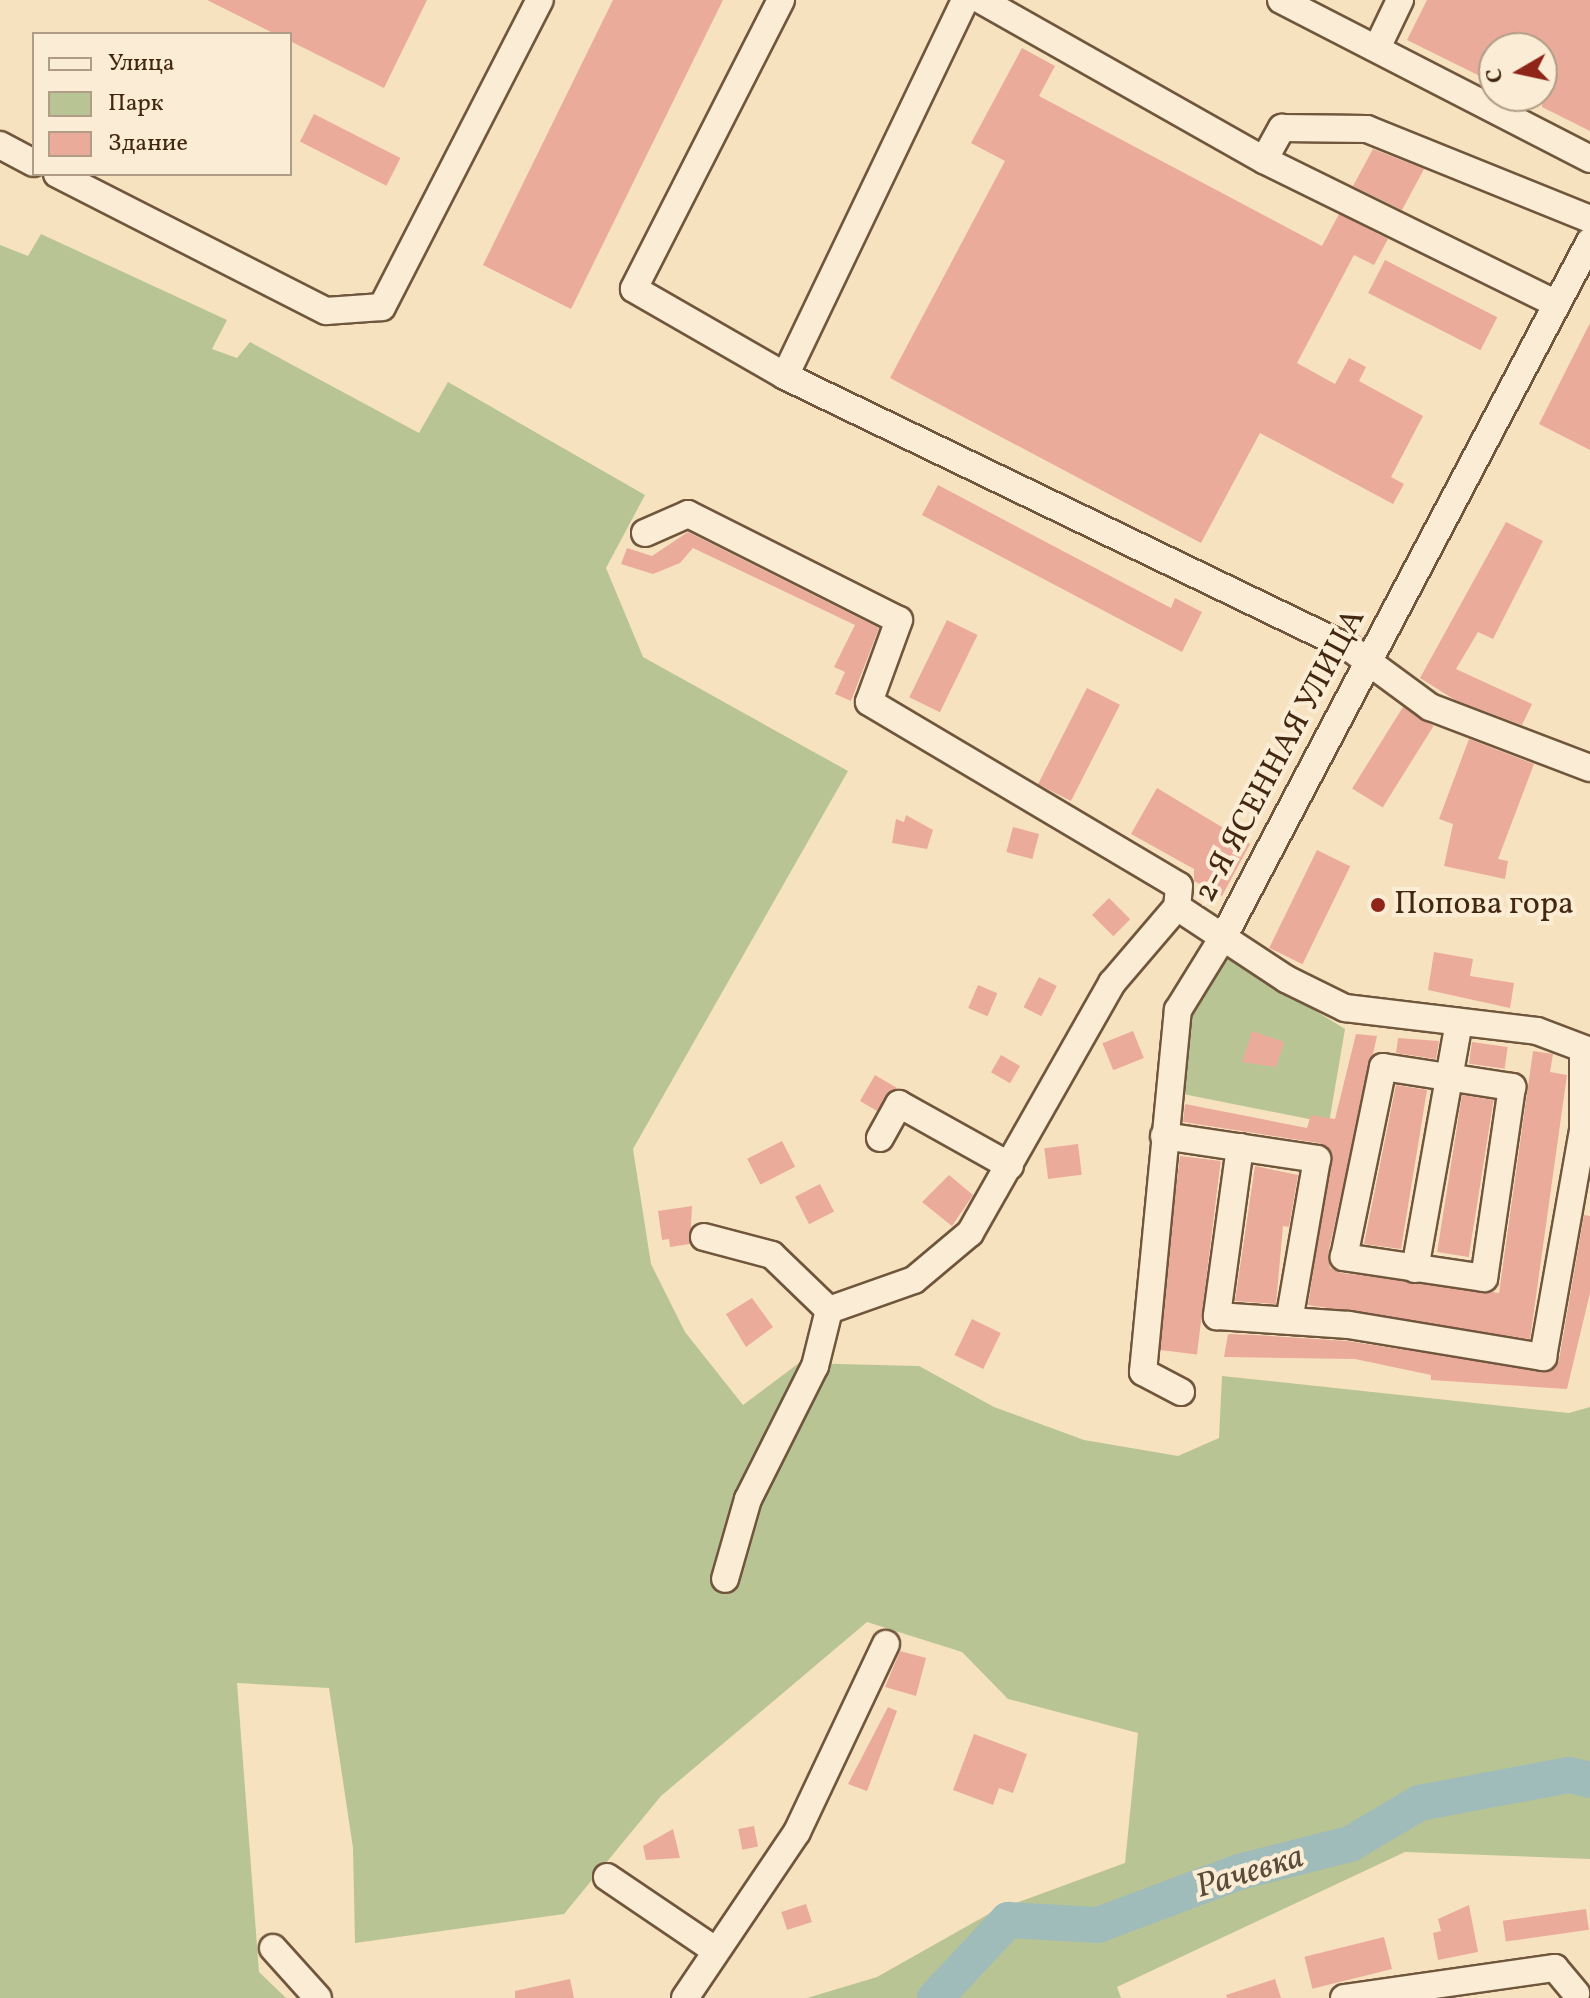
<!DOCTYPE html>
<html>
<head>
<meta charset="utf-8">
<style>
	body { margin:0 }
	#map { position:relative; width:1590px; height:1998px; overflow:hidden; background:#f7e2bf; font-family:Vollkorn,serif }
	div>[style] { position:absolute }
	.green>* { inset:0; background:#b9c494 }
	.river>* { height:36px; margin:-18px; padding:0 18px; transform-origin:18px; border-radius:18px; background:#9fbcba }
	.building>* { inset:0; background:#ebab9b; transform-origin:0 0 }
	.roads { filter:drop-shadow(2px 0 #70563c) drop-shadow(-2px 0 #70563c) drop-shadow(0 2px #70563c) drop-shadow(0 -2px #70563c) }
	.minor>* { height:26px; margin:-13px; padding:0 13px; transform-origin:13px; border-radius:13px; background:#faecd5 }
	.dots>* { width:22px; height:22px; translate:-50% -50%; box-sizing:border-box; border:4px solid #faecd5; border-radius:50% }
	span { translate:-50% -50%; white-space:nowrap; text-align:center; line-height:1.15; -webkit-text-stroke:8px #faecd5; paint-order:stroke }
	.street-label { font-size:32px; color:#432710 }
	.poi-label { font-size:32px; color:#432710 }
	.left { translate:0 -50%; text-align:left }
	.water-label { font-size:34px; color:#5a4c3a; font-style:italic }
	.legend { position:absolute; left:32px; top:32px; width:260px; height:144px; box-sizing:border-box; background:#faecd5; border:2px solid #b19d86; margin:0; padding:10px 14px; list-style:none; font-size:24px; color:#432710 }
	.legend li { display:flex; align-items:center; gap:16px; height:40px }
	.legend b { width:40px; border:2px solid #b19d86 }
	.north { position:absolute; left:1478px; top:32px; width:80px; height:80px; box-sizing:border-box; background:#faecd5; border:2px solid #b19d86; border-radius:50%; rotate:261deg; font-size:22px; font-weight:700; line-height:32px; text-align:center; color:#432710 }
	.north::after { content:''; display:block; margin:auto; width:28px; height:36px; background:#8f2418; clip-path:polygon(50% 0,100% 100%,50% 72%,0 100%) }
</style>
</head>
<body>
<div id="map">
	<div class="green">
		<i style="clip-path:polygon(41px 234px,227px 320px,212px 349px,237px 358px,250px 342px,419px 433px,448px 382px,645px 495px,606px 568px,643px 657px,848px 771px,633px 1149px,651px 1264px,685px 1332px,743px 1405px,799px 1363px,919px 1366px,994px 1407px,1084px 1440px,1178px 1456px,1219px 1438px,1222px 1376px,1569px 1413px,1590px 1407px,1590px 1859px,1405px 1852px,1117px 1987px,1121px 1998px,807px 1998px,877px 1977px,994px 1911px,1125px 1863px,1138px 1733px,1008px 1699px,962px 1652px,867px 1622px,661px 1796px,564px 1914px,355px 1943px,353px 1848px,329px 1688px,237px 1683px,259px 1972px,286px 1998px,0 1998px,0 245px,28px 256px)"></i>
		<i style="clip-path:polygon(1223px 954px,1345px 1029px,1329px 1123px,1183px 1094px,1184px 1013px)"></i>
	</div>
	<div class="river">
		<i style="left:935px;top:1998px;width:107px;rotate:-46.9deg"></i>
		<i style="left:1008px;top:1920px;width:90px;rotate:3.2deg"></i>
		<i style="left:1098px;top:1925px;width:151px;rotate:-20.6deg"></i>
		<i style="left:1239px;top:1872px;width:114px;rotate:-14.2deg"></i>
		<i style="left:1350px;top:1844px;width:80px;rotate:-30.7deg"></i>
		<i style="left:1419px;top:1803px;width:153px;rotate:-10.6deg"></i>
		<i style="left:1569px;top:1775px;width:22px;rotate:13deg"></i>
	</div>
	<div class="building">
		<i style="clip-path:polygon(207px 0,427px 0,384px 88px,290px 41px,290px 34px,275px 34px)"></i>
		<i style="clip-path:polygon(613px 0,723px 0,571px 309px,483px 265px)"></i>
		<i style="clip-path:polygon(1427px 0,1590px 0,1590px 131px,1542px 107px,1542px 48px,1494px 48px,1494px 83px,1407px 40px)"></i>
		<i style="clip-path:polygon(1022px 48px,1055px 66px,1039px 96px,1322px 246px,1339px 214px,1388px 239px,1374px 265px,1354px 255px,1297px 363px,1335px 384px,1349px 358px,1366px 367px,1359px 381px,1423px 416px,1391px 477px,1404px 484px,1393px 504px,1260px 433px,1201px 543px,890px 378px,1005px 161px,971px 143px)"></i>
		<i style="left:314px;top:114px;width:97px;height:31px;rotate:27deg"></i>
		<i style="clip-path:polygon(1373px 149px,1424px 169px,1402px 210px,1353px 186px)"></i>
		<i style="left:1385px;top:260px;width:126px;height:37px;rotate:27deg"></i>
		<i style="clip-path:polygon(1590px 323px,1590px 450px,1539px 424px)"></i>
		<i style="clip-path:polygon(938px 485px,1171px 608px,1175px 598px,1202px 612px,1182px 652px,922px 515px)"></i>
		<i style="clip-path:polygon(1506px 522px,1543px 541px,1493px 639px,1478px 632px,1456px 669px,1532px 704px,1522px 725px,1455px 700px,1420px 678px)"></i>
		<i style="clip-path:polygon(688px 532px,879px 628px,851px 701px,835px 694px,845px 672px,834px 667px,855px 625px,693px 548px,680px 563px,653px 574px,621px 564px,627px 548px,652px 556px)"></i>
		<i style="left:947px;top:620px;width:34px;height:86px;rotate:26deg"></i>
		<i style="left:1087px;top:688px;width:37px;height:108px;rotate:27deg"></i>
		<i style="left:1403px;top:707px;width:36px;height:96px;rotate:32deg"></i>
		<i style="clip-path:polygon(1469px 739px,1534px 764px,1498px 859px,1508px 861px,1505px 879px,1444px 866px,1453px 824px,1439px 819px)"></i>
		<i style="clip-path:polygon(1157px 788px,1250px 844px,1222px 896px,1194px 881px,1194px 869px,1131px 834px)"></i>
		<i style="clip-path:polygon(906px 815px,933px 830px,927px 849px,892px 843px,896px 819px,904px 822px)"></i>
		<i style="left:1013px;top:827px;width:27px;height:26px;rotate:15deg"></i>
		<i style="left:1317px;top:850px;width:37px;height:109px;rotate:26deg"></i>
		<i style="left:1109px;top:898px;width:30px;height:24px;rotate:45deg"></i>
		<i style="clip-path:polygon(1434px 952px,1473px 959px,1470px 976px,1514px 983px,1510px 1008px,1428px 990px)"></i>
		<i style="left:1039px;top:977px;width:20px;height:34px;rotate:27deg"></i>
		<i style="left:978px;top:985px;width:21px;height:25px;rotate:23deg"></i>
		<i style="left:1133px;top:1031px;width:29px;height:33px;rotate:68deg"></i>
		<i style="clip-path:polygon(1252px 1031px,1284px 1042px,1276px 1067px,1242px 1062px)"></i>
		<i style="clip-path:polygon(1356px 1034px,1377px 1036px,1328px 1254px,1330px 1268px,1342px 1273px,1499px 1293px,1533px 1051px,1553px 1054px,1550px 1072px,1567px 1075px,1530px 1339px,1308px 1305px,1332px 1153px,1319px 1143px,1183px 1122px,1185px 1104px,1307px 1128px,1311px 1115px,1335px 1119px)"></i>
		<i style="clip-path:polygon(1398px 1038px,1439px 1041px,1436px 1059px,1396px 1053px)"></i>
		<i style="left:1472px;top:1042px;width:36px;height:22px;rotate:8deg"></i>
		<i style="left:1001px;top:1055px;width:22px;height:20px;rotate:30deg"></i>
		<i style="clip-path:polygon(875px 1075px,897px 1088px,877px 1111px,860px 1101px)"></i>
		<i style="clip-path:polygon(1396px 1085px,1427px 1090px,1401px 1249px,1364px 1244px)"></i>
		<i style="left:1462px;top:1095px;width:32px;height:159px;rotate:9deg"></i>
		<i style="left:782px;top:1141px;width:29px;height:39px;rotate:63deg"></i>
		<i style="left:1078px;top:1144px;width:31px;height:34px;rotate:83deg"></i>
		<i style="left:1180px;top:1156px;width:41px;height:195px;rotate:7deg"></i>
		<i style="clip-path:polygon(1255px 1166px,1298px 1175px,1289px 1227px,1283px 1226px,1276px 1304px,1235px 1301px)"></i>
		<i style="clip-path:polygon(949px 1175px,973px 1195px,952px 1226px,922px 1202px)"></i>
		<i style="left:820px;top:1184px;width:31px;height:28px;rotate:63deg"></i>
		<i style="clip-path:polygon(692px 1206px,690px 1244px,670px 1247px,669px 1239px,662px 1240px,658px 1211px)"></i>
		<i style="clip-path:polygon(1584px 1215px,1590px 1216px,1590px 1293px,1567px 1389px,1431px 1380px,1431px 1375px,1355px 1359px,1224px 1357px,1228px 1334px,1256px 1335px,1347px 1341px,1549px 1372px,1559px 1360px)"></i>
		<i style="clip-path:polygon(752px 1298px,773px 1327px,746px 1347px,726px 1314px)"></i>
		<i style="left:972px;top:1319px;width:32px;height:40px;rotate:26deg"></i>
		<i style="clip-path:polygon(900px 1651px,926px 1658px,916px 1696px,885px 1687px)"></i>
		<i style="clip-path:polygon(888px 1707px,897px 1711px,867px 1791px,848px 1784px)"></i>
		<i style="clip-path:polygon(974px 1734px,1027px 1754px,1013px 1793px,999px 1788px,993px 1805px,953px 1790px)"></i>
		<i style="left:754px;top:1826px;width:21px;height:16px;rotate:79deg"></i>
		<i style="clip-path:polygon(673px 1829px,680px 1858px,646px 1860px,643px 1846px)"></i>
		<i style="left:806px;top:1904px;width:19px;height:26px;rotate:72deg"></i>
		<i style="clip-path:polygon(1469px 1905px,1478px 1952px,1438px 1960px,1433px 1933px,1441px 1931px,1438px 1919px)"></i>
		<i style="left:1586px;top:1909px;width:21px;height:84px;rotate:82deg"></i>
		<i style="left:1384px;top:1937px;width:33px;height:82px;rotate:76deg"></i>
		<i style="clip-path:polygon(570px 1979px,574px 1998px,515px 1998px,515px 1991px)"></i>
		<i style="clip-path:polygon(1275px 1979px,1281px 1998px,1227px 1998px,1226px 1995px)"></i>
	</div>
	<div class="roads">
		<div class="minor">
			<i style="left:781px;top:0;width:324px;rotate:117deg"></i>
			<i style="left:634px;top:289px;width:174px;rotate:29.9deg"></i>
			<i style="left:785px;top:376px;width:628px;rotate:25.75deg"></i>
			<i style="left:1351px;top:649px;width:98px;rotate:36.3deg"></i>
			<i style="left:1430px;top:707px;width:171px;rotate:20.9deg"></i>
			<i style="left:981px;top:0;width:325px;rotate:29.5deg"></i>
			<i style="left:1264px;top:160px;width:326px;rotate:26.2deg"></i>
			<i style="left:1281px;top:0;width:348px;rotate:27.2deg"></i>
			<i style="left:1378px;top:46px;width:51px;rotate:-64.4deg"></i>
			<i style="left:0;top:145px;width:38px;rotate:28deg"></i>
			<i style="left:1264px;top:160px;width:37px;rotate:-61deg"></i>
			<i style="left:1282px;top:128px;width:85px;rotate:0.7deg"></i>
			<i style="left:1367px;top:129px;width:240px;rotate:22deg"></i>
			<i style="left:57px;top:174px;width:302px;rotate:27deg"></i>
			<i style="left:326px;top:311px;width:56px;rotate:-4.1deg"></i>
			<i style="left:382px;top:307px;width:345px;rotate:-62.8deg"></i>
			<i style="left:785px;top:376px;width:417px;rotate:-64.4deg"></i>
			<i style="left:645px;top:533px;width:47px;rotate:-23.8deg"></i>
			<i style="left:688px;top:514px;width:236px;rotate:26.7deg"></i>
			<i style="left:899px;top:620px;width:87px;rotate:110.1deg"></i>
			<i style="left:869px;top:702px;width:360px;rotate:30.7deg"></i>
			<i style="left:1179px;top:886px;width:21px;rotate:95deg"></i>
			<i style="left:1177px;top:907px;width:131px;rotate:33.4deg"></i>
			<i style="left:1286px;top:979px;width:66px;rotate:26.2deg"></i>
			<i style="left:1345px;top:1008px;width:193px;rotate:6.8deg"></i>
			<i style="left:1537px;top:1031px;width:57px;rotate:20.7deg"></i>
			<i style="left:1383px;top:1067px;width:131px;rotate:8.8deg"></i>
			<i style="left:1512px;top:1087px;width:193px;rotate:98.3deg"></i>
			<i style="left:1484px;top:1278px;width:142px;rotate:-171.5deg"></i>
			<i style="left:1344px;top:1257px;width:194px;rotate:-78.4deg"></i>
			<i style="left:1164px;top:1136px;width:155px;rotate:8.5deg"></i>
			<i style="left:1317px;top:1159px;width:164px;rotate:99.8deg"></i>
			<i style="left:880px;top:1138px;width:39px;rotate:-61deg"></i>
			<i style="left:899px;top:1104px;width:127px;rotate:29.2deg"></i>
			<i style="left:1240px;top:1147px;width:171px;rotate:97.8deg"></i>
			<i style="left:1217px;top:1316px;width:132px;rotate:3.9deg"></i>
			<i style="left:1349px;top:1325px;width:197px;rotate:9.4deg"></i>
			<i style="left:1543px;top:1357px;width:230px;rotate:-80deg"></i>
			<i style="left:1583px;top:1130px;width:78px;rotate:-90deg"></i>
			<i style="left:704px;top:1237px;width:70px;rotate:14.8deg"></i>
			<i style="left:772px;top:1255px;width:79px;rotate:44deg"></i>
			<i style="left:829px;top:1310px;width:58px;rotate:104deg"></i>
			<i style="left:815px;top:1366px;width:149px;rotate:116.7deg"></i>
			<i style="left:748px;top:1499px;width:83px;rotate:106deg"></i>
			<i style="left:1415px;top:1269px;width:251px;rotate:-79.9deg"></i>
			<i style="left:829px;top:1310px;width:90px;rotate:-19.4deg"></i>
			<i style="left:914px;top:1280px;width:73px;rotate:-40deg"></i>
			<i style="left:970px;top:1233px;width:288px;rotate:-60.4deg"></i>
			<i style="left:1112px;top:983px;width:100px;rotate:-49.5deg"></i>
			<i style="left:1181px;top:1392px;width:43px;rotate:-152.2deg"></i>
			<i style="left:1143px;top:1372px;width:364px;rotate:-84.5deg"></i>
			<i style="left:1178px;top:1010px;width:89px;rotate:-58.3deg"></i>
			<i style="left:1225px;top:934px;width:783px;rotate:-62.22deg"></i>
			<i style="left:607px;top:1877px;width:130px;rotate:34.1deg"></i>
			<i style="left:273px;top:1948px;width:67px;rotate:48deg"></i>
			<i style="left:685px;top:1998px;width:200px;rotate:-56deg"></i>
			<i style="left:797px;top:1832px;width:208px;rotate:-64.7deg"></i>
			<i style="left:1344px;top:1998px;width:213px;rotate:-8.1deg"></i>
			<i style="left:1555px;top:1968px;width:33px;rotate:50deg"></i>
		</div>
	</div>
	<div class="dots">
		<i style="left:1378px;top:905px;background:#8f2418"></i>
	</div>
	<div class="street-label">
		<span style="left:1281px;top:756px;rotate:-62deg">2-Я ЯСЕННАЯ УЛИЦА</span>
	</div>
	<div class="poi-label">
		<span class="left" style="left:1394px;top:905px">Попова гора</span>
	</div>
	<div class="water-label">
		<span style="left:1250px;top:1873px;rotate:-17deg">Рачевка</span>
	</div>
	<ul class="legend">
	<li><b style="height:10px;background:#faecd5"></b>Улица</li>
	<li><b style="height:22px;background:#b9c494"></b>Парк</li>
	<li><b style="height:22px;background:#ebab9b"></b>Здание</li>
	</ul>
	<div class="north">С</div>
</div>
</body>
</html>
